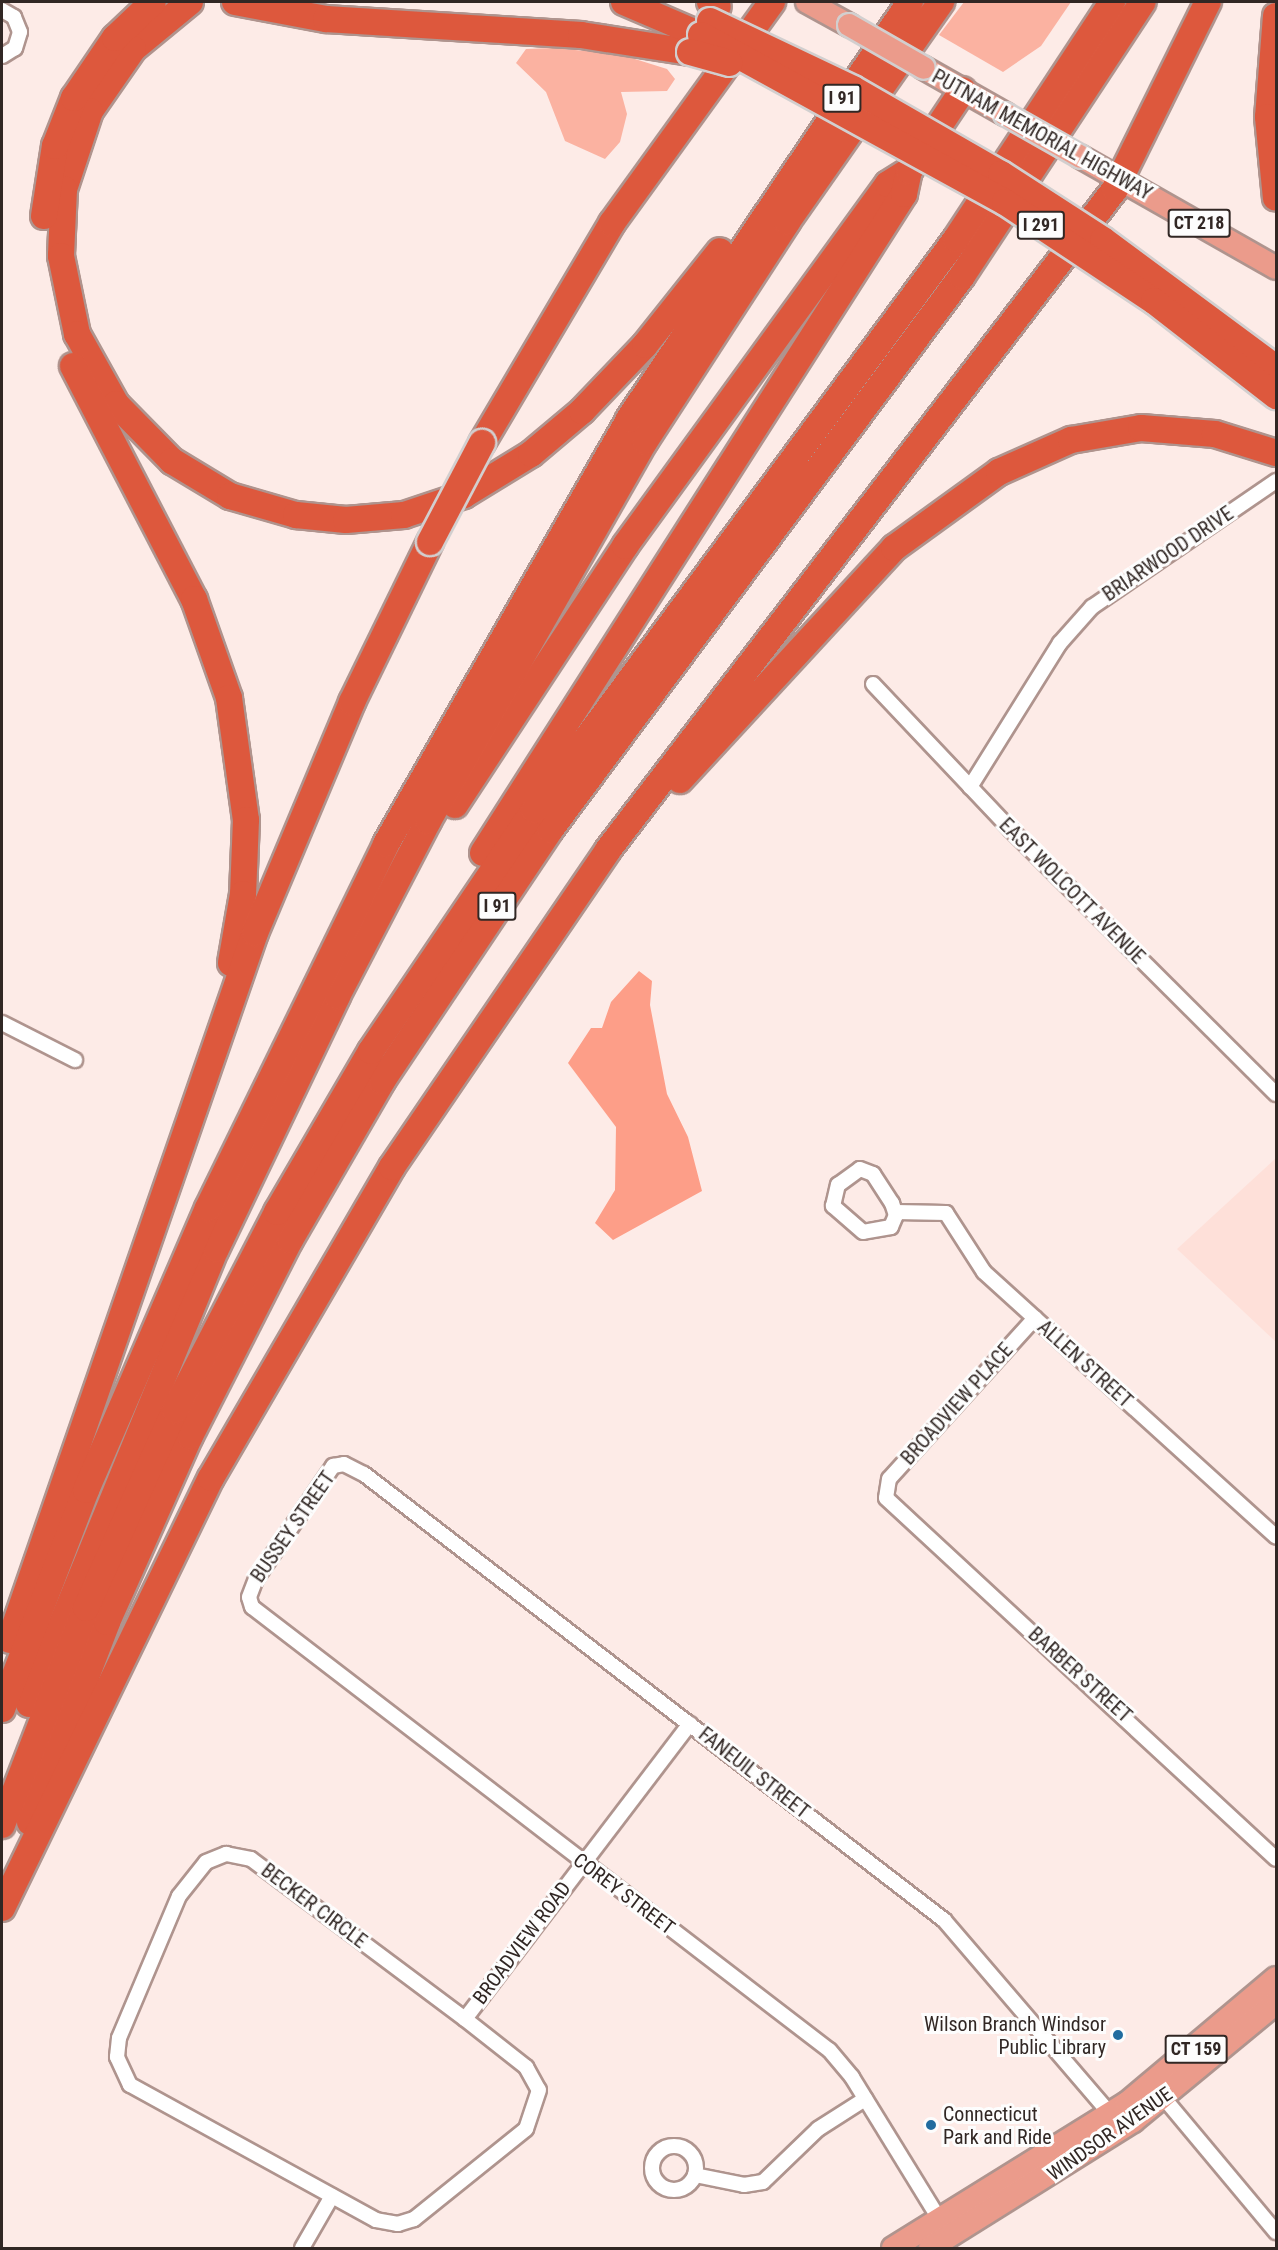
<!DOCTYPE html>
<html>
<head>
<meta charset="utf-8">
<style>
	body { margin:0 }
	#map { position:relative; width:1278px; height:2250px; overflow:hidden; background:#fdebe7; font-family:"Roboto Condensed",sans-serif }
	div>[style] { position:absolute }
	.built>* { inset:0; background:#fee0d9 }
	.green>* { inset:0; background:#fbb2a1 }
	.water>* { inset:0; background:#fd9e88 }
	.roads { filter:drop-shadow(2px 0 #af948e) drop-shadow(-2px 0 #af948e) drop-shadow(0 2px #af948e) drop-shadow(0 -2px #af948e) }
	.minor>* { height:14px; margin:-7px; padding:0 7px; transform-origin:7px; border-radius:7px; background:#fff }
	.minor>.ring { margin:-7px; padding:0; box-sizing:content-box; background:none; border:14px solid #fff; border-radius:50% }
	.primary>* { height:22px; margin:-11px; padding:0 11px; transform-origin:11px; border-radius:11px; background:#eb9b8b }
	.motorway>* { height:26px; margin:-13px; padding:0 13px; transform-origin:13px; border-radius:13px; background:#dd583d }
	.bridges { filter:drop-shadow(2px 0 #d2cfcf) drop-shadow(-2px 0 #d2cfcf) drop-shadow(0 2px #d2cfcf) drop-shadow(0 -2px #d2cfcf) }
	.primary-bridge>* { height:22px; margin:-11px; padding:0 11px; transform-origin:11px; border-radius:11px; background:#eb9b8b }
	.motorway-bridge>* { height:26px; margin:-13px; padding:0 13px; transform-origin:13px; border-radius:13px; background:#dd583d }
	.dots>* { width:16px; height:16px; translate:-50% -50%; box-sizing:border-box; border:3px solid #fdfdfd; border-radius:50% }
	span { translate:-50% -50%; white-space:nowrap; text-align:center; line-height:1.15; -webkit-text-stroke:6px #fdfdfd; paint-order:stroke }
	.shield-label span { padding:2px 4px; background:#fdfdfd; border:2px solid; border-radius:4px; -webkit-text-stroke-width:0 }
	.shield-label { font-size:18px; color:#312724; font-weight:700 }
	.street-label { font-size:20px; color:#312724 }
	.poi-label { font-size:20px; color:#312724 }
	.right { translate:-100% -50%; text-align:right }
	.left { translate:0 -50%; text-align:left }
	.frame { position:absolute; inset:0; border:3px solid #312724; pointer-events:none }
</style>
</head>
<body>
<div id="map">
	<div class="built">
		<i style="clip-path:polygon(1276px 1158px,1276px 1342px,1177px 1249px)"></i>
	</div>
	<div class="green">
		<i style="clip-path:polygon(964px 2px,1071px 2px,1041px 46px,1003px 72px,939px 35px)"></i>
		<i style="clip-path:polygon(553px 48px,619px 54px,667px 69px,675px 79px,667px 91px,621px 92px,627px 114px,620px 142px,605px 159px,565px 141px,546px 92px,516px 63px,526px 49px)"></i>
	</div>
	<div class="water">
		<i style="clip-path:polygon(639px 971px,652px 981px,650px 1005px,667px 1094px,688px 1137px,702px 1191px,613px 1240px,595px 1223px,615px 1190px,616px 1127px,568px 1063px,591px 1028px,602px 1028px,611px 1002px)"></i>
	</div>
	<div class="roads">
		<div class="minor">
			<i style="left:2px;top:10px;width:14px;rotate:30deg"></i>
			<i style="left:14px;top:17px;width:16px;rotate:68deg"></i>
			<i style="left:20px;top:32px;width:17px;rotate:107deg"></i>
			<i style="left:15px;top:48px;width:15px;rotate:148deg"></i>
			<i style="left:873px;top:684px;width:201px;rotate:46.6deg"></i>
			<i style="left:1011px;top:830px;width:374px;rotate:44.9deg"></i>
			<i style="left:970px;top:787px;width:170px;rotate:-58deg"></i>
			<i style="left:1060px;top:643px;width:48px;rotate:-48.4deg"></i>
			<i style="left:1092px;top:607px;width:223px;rotate:-34.4deg"></i>
			<i style="left:2px;top:1023px;width:82px;rotate:26.9deg"></i>
			<i style="left:860px;top:1169px;width:14px;rotate:21deg"></i>
			<i style="left:873px;top:1174px;width:35px;rotate:57deg"></i>
			<i style="left:892px;top:1203px;width:13px;rotate:72deg"></i>
			<i style="left:896px;top:1215px;width:13px;rotate:113deg"></i>
			<i style="left:891px;top:1227px;width:28px;rotate:170deg"></i>
			<i style="left:863px;top:1232px;width:40px;rotate:-139deg"></i>
			<i style="left:833px;top:1206px;width:22px;rotate:-77deg"></i>
			<i style="left:838px;top:1185px;width:27px;rotate:-36deg"></i>
			<i style="left:896px;top:1212px;width:50px;rotate:1.1deg"></i>
			<i style="left:946px;top:1213px;width:70px;rotate:57.2deg"></i>
			<i style="left:984px;top:1272px;width:394px;rotate:42.2deg"></i>
			<i style="left:1035px;top:1318px;width:217px;rotate:132.2deg"></i>
			<i style="left:889px;top:1479px;width:19px;rotate:99deg"></i>
			<i style="left:886px;top:1498px;width:531px;rotate:42.79deg"></i>
			<i style="left:226px;top:1854px;width:25px;rotate:11deg"></i>
			<i style="left:251px;top:1859px;width:267px;rotate:36.8deg"></i>
			<i style="left:465px;top:2019px;width:78px;rotate:38.2deg"></i>
			<i style="left:526px;top:2067px;width:26px;rotate:61deg"></i>
			<i style="left:539px;top:2090px;width:41px;rotate:108.4deg"></i>
			<i style="left:526px;top:2129px;width:144px;rotate:141.2deg"></i>
			<i style="left:414px;top:2219px;width:17px;rotate:163deg"></i>
			<i style="left:398px;top:2224px;width:22px;rotate:-170deg"></i>
			<i style="left:376px;top:2220px;width:281px;rotate:-151.2deg"></i>
			<i style="left:130px;top:2085px;width:31px;rotate:-115deg"></i>
			<i style="left:117px;top:2057px;width:19px;rotate:-84deg"></i>
			<i style="left:119px;top:2038px;width:154px;rotate:-67.1deg"></i>
			<i style="left:179px;top:1896px;width:43px;rotate:-51.5deg"></i>
			<i style="left:206px;top:1862px;width:22px;rotate:-22deg"></i>
			<i style="left:465px;top:2019px;width:371px;rotate:-52.7deg"></i>
			<i style="left:1158px;top:2091px;width:184px;rotate:50.1deg"></i>
			<i class="ring" style="left:652px;top:2146px;width:30px;height:30px"></i>
			<i style="left:695px;top:2175px;width:50px;rotate:11.5deg"></i>
			<i style="left:744px;top:2185px;width:19px;rotate:-9deg"></i>
			<i style="left:763px;top:2182px;width:76px;rotate:-43.9deg"></i>
			<i style="left:818px;top:2129px;width:56px;rotate:-32.6deg"></i>
			<i style="left:943px;top:2225px;width:174px;rotate:-121.6deg"></i>
			<i style="left:852px;top:2077px;width:35px;rotate:-130deg"></i>
			<i style="left:829px;top:2050px;width:727px;rotate:-142.48deg"></i>
			<i style="left:252px;top:1607px;width:10px;rotate:-107deg"></i>
			<i style="left:249px;top:1597px;width:19px;rotate:-69deg"></i>
			<i style="left:256px;top:1579px;width:137px;rotate:-55.7deg"></i>
			<i style="left:333px;top:1466px;width:11px;rotate:-10deg"></i>
			<i style="left:344px;top:1464px;width:22px;rotate:27deg"></i>
			<i style="left:364px;top:1474px;width:732px;rotate:37.56deg"></i>
			<i style="left:944px;top:1920px;width:260px;rotate:49.4deg"></i>
			<i style="left:302px;top:2248px;width:60px;rotate:-60deg"></i>
		</div>
		<div class="primary">
			<i style="left:807px;top:2px;width:48px;rotate:28.7deg"></i>
			<i style="left:924px;top:68px;width:93px;rotate:29.6deg"></i>
			<i style="left:1081px;top:157px;width:224px;rotate:29.6deg"></i>
			<i style="left:893px;top:2248px;width:275px;rotate:-31.8deg"></i>
			<i style="left:1127px;top:2103px;width:194px;rotate:-40deg"></i>
			<i style="left:930px;top:2248px;width:239px;rotate:-32deg"></i>
			<i style="left:1133px;top:2121px;width:185px;rotate:-39.5deg"></i>
		</div>
		<div class="motorway">
			<i style="left:190px;top:2px;width:74px;rotate:140.5deg"></i>
			<i style="left:133px;top:49px;width:75px;rotate:124.7deg"></i>
			<i style="left:90px;top:111px;width:82px;rotate:108.4deg"></i>
			<i style="left:64px;top:189px;width:67px;rotate:92.6deg"></i>
			<i style="left:61px;top:256px;width:80px;rotate:78.4deg"></i>
			<i style="left:77px;top:334px;width:80px;rotate:60.9deg"></i>
			<i style="left:116px;top:404px;width:80px;rotate:45.5deg"></i>
			<i style="left:172px;top:461px;width:68px;rotate:31.1deg"></i>
			<i style="left:230px;top:496px;width:69px;rotate:16.1deg"></i>
			<i style="left:296px;top:515px;width:50px;rotate:5.7deg"></i>
			<i style="left:346px;top:520px;width:58px;rotate:-4.9deg"></i>
			<i style="left:404px;top:515px;width:63px;rotate:-18.4deg"></i>
			<i style="left:464px;top:495px;width:79px;rotate:-31.5deg"></i>
			<i style="left:531px;top:454px;width:67px;rotate:-40.1deg"></i>
			<i style="left:582px;top:411px;width:91px;rotate:-46.3deg"></i>
			<i style="left:645px;top:345px;width:120px;rotate:-51.4deg"></i>
			<i style="left:235px;top:2px;width:93px;rotate:10.6deg"></i>
			<i style="left:326px;top:19px;width:256px;rotate:3.6deg"></i>
			<i style="left:581px;top:35px;width:110px;rotate:8.9deg"></i>
			<i style="left:624px;top:2px;width:84px;rotate:23.2deg"></i>
			<i style="left:710px;top:2px;width:9px;rotate:32deg"></i>
			<i style="left:1276px;top:16px;width:101px;rotate:94.5deg"></i>
			<i style="left:1268px;top:117px;width:81px;rotate:84.4deg"></i>
			<i style="left:44px;top:216px;width:71px;rotate:-81.1deg"></i>
			<i style="left:55px;top:146px;width:52px;rotate:-68.4deg"></i>
			<i style="left:74px;top:98px;width:73px;rotate:-55.7deg"></i>
			<i style="left:115px;top:38px;width:52px;rotate:-43.5deg"></i>
			<i style="left:73px;top:366px;width:263px;rotate:62.6deg"></i>
			<i style="left:194px;top:599px;width:105px;rotate:70.5deg"></i>
			<i style="left:229px;top:698px;width:123px;rotate:82.1deg"></i>
			<i style="left:246px;top:820px;width:74px;rotate:92.3deg"></i>
			<i style="left:243px;top:894px;width:70px;rotate:99.9deg"></i>
			<i style="left:482px;top:443px;width:256px;rotate:-59.4deg"></i>
			<i style="left:612px;top:223px;width:273px;rotate:-54.1deg"></i>
			<i style="left:680px;top:780px;width:316px;rotate:-47.3deg"></i>
			<i style="left:894px;top:548px;width:130px;rotate:-35.9deg"></i>
			<i style="left:999px;top:472px;width:79px;rotate:-24deg"></i>
			<i style="left:1071px;top:440px;width:71px;rotate:-9.7deg"></i>
			<i style="left:1141px;top:428px;width:74px;rotate:4.6deg"></i>
			<i style="left:1215px;top:434px;width:64px;rotate:17.3deg"></i>
			<i style="left:455px;top:805px;width:310px;rotate:-56.7deg"></i>
			<i style="left:625px;top:546px;width:447px;rotate:-54deg"></i>
			<i style="left:888px;top:184px;width:25px;rotate:-32deg"></i>
			<i style="left:483px;top:853px;width:782px;rotate:-57.43deg"></i>
			<i style="left:904px;top:194px;width:24px;rotate:-78deg"></i>
			<i style="left:909px;top:171px;width:97px;rotate:-56.3deg"></i>
			<i style="left:10px;top:1640px;width:748px;rotate:-70.89deg"></i>
			<i style="left:255px;top:933px;width:251px;rotate:-67.2deg"></i>
			<i style="left:352px;top:702px;width:178px;rotate:-64deg"></i>
			<i style="left:29px;top:1704px;width:492px;rotate:-67.7deg"></i>
			<i style="left:216px;top:1249px;width:280px;rotate:-64.4deg"></i>
			<i style="left:337px;top:996px;width:197px;rotate:-62.5deg"></i>
			<i style="left:428px;top:821px;width:438px;rotate:-60.3deg"></i>
			<i style="left:645px;top:441px;width:261px;rotate:-57deg"></i>
			<i style="left:787px;top:222px;width:269px;rotate:-55deg"></i>
			<i style="left:2px;top:1709px;width:235px;rotate:-69deg"></i>
			<i style="left:86px;top:1490px;width:307px;rotate:-66.6deg"></i>
			<i style="left:208px;top:1208px;width:405px;rotate:-63.9deg"></i>
			<i style="left:386px;top:844px;width:490px;rotate:-60.2deg"></i>
			<i style="left:629px;top:419px;width:503px;rotate:-56.03deg"></i>
			<i style="left:30px;top:1822px;width:214px;rotate:-68.9deg"></i>
			<i style="left:107px;top:1622px;width:204px;rotate:-66deg"></i>
			<i style="left:190px;top:1436px;width:220px;rotate:-63deg"></i>
			<i style="left:290px;top:1240px;width:184px;rotate:-59.9deg"></i>
			<i style="left:382px;top:1081px;width:302px;rotate:-56.2deg"></i>
			<i style="left:550px;top:830px;width:690px;rotate:-53.36deg"></i>
			<i style="left:962px;top:276px;width:328px;rotate:-56.6deg"></i>
			<i style="left:2px;top:1825px;width:233px;rotate:-68.8deg"></i>
			<i style="left:86px;top:1608px;width:217px;rotate:-65.8deg"></i>
			<i style="left:175px;top:1410px;width:223px;rotate:-62.7deg"></i>
			<i style="left:277px;top:1212px;width:186px;rotate:-59.7deg"></i>
			<i style="left:371px;top:1051px;width:291px;rotate:-55.9deg"></i>
			<i style="left:534px;top:810px;width:710px;rotate:-53.53deg"></i>
			<i style="left:956px;top:239px;width:284px;rotate:-56.6deg"></i>
			<i style="left:2px;top:1908px;width:478px;rotate:-64.1deg"></i>
			<i style="left:211px;top:1478px;width:360px;rotate:-59.8deg"></i>
			<i style="left:392px;top:1167px;width:384px;rotate:-55.7deg"></i>
			<i style="left:608px;top:850px;width:833px;rotate:-52.51deg"></i>
			<i style="left:1115px;top:189px;width:209px;rotate:-63.6deg"></i>
		</div>
	</div>
	<div class="bridges">
		<div class="primary-bridge">
			<i style="left:849px;top:25px;width:86px;rotate:29.8deg"></i>
			<i style="left:1005px;top:114px;width:87px;rotate:29.5deg"></i>
		</div>
		<div class="motorway-bridge">
			<i style="left:710px;top:21px;width:158px;rotate:25.4deg"></i>
			<i style="left:853px;top:89px;width:171px;rotate:29.9deg"></i>
			<i style="left:1001px;top:174px;width:121px;rotate:32.9deg"></i>
			<i style="left:1103px;top:240px;width:215px;rotate:36.5deg"></i>
			<i style="left:701px;top:35px;width:347px;rotate:28.8deg"></i>
			<i style="left:1005px;top:202px;width:179px;rotate:33.6deg"></i>
			<i style="left:1154px;top:301px;width:155px;rotate:37.9deg"></i>
			<i style="left:690px;top:52px;width:41px;rotate:15.4deg"></i>
			<i style="left:430px;top:542px;width:112px;rotate:-62.3deg"></i>
		</div>
	</div>
	<div class="dots">
		<i style="left:1118px;top:2035px;background:#216c9f"></i>
		<i style="left:931px;top:2125px;background:#216c9f"></i>
	</div>
	<div class="shield-label">
		<span style="left:842px;top:98px">I 91</span>
		<span style="left:1199px;top:223px">CT 218</span>
		<span style="left:1041px;top:225px">I 291</span>
		<span style="left:497px;top:906px">I 91</span>
		<span style="left:1196px;top:2049px">CT 159</span>
	</div>
	<div class="street-label">
		<span style="left:1042px;top:135px;rotate:29deg">PUTNAM MEMORIAL HIGHWAY</span>
		<span style="left:1168px;top:554px;rotate:-34deg">BRIARWOOD DRIVE</span>
		<span style="left:1072px;top:891px;rotate:45deg">EAST WOLCOTT AVENUE</span>
		<span style="left:1085px;top:1364px;rotate:42deg">ALLEN STREET</span>
		<span style="left:957px;top:1404px;rotate:-48deg">BROADVIEW PLACE</span>
		<span style="left:293px;top:1527px;rotate:-55deg">BUSSEY STREET</span>
		<span style="left:1080px;top:1675px;rotate:42deg">BARBER STREET</span>
		<span style="left:754px;top:1773px;rotate:38deg">FANEUIL STREET</span>
		<span style="left:624px;top:1894px;rotate:37deg">COREY STREET</span>
		<span style="left:314px;top:1906px;rotate:37deg">BECKER CIRCLE</span>
		<span style="left:522px;top:1943px;rotate:-53deg">BROADVIEW ROAD</span>
		<span style="left:1110px;top:2134px;rotate:-35deg">WINDSOR AVENUE</span>
	</div>
	<div class="poi-label">
		<span class="right" style="left:1106px;top:2036px">Wilson Branch Windsor<br>Public Library</span>
		<span class="left" style="left:943px;top:2126px">Connecticut<br>Park and Ride</span>
	</div>
	<div class="frame"></div>
</div>
</body>
</html>
